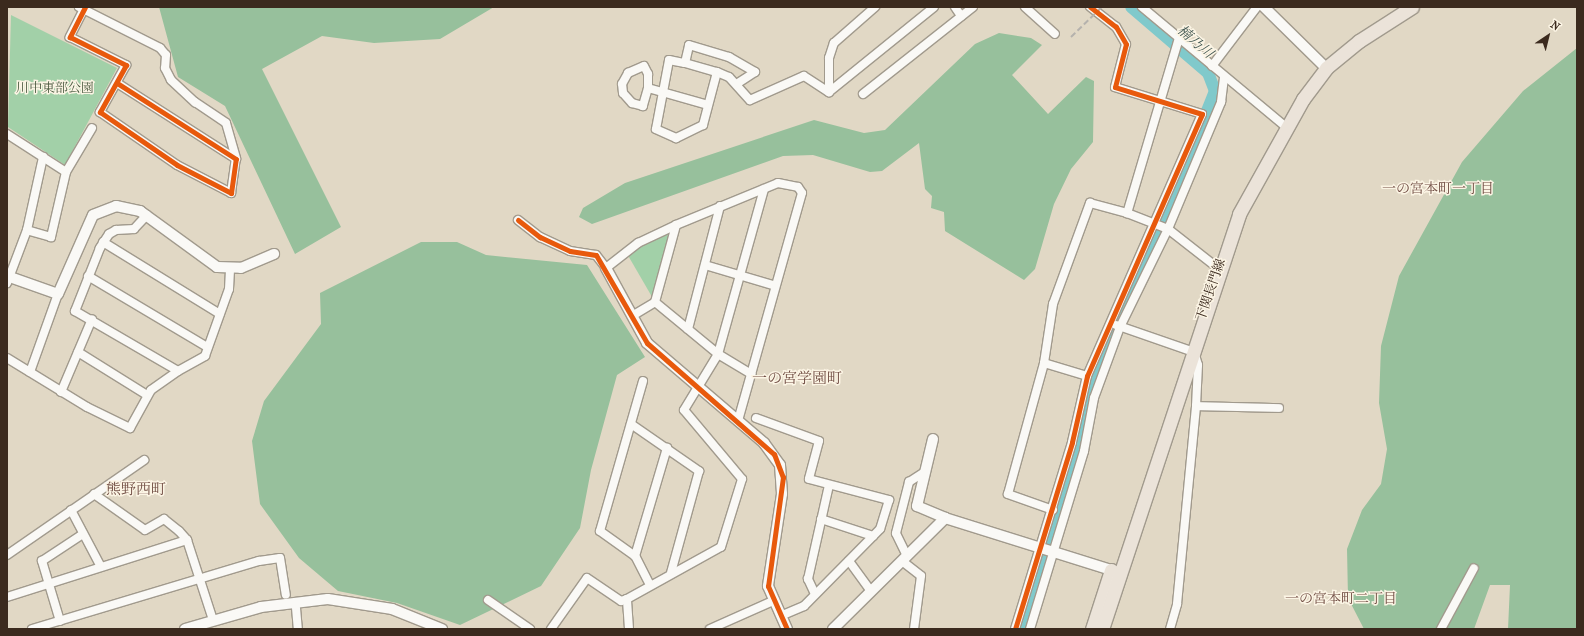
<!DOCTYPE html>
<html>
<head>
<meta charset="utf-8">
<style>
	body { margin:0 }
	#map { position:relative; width:1584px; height:636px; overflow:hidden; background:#e1d8c5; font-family:"IM FELL French Canon","Noto Serif JP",serif }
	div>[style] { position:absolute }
	.green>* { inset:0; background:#a2d0a8 }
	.forest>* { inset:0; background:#97c09c }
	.river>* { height:12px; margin:-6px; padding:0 6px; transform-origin:6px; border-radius:6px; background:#80c9cb }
	.roads { filter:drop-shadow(1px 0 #a19a8d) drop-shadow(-1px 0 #a19a8d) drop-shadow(0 1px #a19a8d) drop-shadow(0 -1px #a19a8d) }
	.minor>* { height:8px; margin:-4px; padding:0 4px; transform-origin:4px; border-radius:4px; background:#faf9f6 }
	.tertiary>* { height:10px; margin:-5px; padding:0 5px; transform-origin:5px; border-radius:5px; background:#faf9f6 }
	.primary>* { height:13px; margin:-6.5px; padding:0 6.5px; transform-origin:6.5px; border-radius:6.5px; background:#ebe3d9 }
	.rail>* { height:2px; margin-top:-1px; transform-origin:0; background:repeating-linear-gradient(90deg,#b5b2ad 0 6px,transparent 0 9px) }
	.cycleway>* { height:5px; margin:-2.5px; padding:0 2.5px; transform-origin:2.5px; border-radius:2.5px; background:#e8590c }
	span { translate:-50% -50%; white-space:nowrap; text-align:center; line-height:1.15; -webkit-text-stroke:3px #fcf5e5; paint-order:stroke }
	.park-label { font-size:13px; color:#4b5a40 }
	.street-label { font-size:13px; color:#3b2a1e }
	.water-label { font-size:14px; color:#435853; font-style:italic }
	.neighbourhood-label { font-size:14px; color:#724f45 }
	.quarter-label { font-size:15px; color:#724f45 }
	.frame { position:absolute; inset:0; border:8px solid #3b2a1e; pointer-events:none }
	.north { position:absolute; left:1528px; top:16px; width:40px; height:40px; -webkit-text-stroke:3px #fcf5e5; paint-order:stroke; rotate:35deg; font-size:11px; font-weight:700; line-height:16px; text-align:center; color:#3b2a1e }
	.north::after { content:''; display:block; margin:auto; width:14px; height:18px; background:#3b2a1e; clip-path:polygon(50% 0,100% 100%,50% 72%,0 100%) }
</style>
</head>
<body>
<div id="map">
	<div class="green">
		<i style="clip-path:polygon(11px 15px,117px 68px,65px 165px,8px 127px)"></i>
		<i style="clip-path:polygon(676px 225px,655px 302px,626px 252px)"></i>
	</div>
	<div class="forest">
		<i style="clip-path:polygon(159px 7px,494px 7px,440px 39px,374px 43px,322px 36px,262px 69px,341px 227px,295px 254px,225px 106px,178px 77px)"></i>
		<i style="clip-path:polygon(999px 33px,1031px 38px,1042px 45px,1012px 75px,1048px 114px,1086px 77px,1094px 81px,1093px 142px,1071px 169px,1054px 204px,1035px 269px,1024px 280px,945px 231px,944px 212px,931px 208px,932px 196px,925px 189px,919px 143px,882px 171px,870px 172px,813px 155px,783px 156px,592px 224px,579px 217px,583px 208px,625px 183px,814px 120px,864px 133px,885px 130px,975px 44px)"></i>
		<i style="clip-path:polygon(1577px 48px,1577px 629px,1508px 629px,1510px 585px,1490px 585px,1474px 629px,1364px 629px,1348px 598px,1347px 549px,1362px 510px,1381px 484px,1387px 449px,1379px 403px,1381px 346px,1399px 276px,1462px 162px,1523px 91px)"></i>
		<i style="clip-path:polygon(421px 242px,457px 242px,486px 255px,587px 265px,645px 357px,617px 375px,591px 470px,580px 528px,541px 586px,460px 625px,397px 603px,338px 591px,299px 558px,260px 504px,252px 441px,264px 401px,321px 324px,320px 293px)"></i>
	</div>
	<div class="river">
		<i style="left:1023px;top:629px;width:204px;rotate:-73.5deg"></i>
		<i style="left:1081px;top:433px;width:67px;rotate:-77deg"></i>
		<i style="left:1096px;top:368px;width:162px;rotate:-65.5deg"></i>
		<i style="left:1163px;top:221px;width:140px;rotate:-68.2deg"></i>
		<i style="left:1215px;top:91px;width:19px;rotate:-111deg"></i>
		<i style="left:1208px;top:73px;width:101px;rotate:-139.4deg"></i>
	</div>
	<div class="roads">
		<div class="minor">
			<i style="left:79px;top:7px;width:91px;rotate:26.8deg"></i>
			<i style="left:160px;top:48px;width:9px;rotate:49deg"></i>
			<i style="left:166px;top:55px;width:13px;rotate:94deg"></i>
			<i style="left:165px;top:68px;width:13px;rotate:63deg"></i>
			<i style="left:171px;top:80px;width:33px;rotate:43deg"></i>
			<i style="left:195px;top:102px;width:37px;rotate:34deg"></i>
			<i style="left:226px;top:123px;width:37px;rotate:74deg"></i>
			<i style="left:85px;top:7px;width:34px;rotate:117deg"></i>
			<i style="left:70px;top:37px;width:63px;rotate:26.6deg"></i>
			<i style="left:126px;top:65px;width:54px;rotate:119deg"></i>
			<i style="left:100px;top:112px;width:93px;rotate:34.5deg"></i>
			<i style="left:177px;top:165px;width:61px;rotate:27.4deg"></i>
			<i style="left:231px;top:193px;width:34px;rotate:-82deg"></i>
			<i style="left:236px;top:159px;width:141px;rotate:-147.4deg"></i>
			<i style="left:955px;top:7px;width:11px;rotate:56deg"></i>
			<i style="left:1025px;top:7px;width:40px;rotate:42deg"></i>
			<i style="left:1142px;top:7px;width:189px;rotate:39.8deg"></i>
			<i style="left:1179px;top:38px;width:183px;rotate:106.5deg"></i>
			<i style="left:1127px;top:213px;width:44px;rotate:21.3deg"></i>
			<i style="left:1168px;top:229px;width:63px;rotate:38deg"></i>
			<i style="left:685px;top:63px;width:18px;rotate:-77deg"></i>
			<i style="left:689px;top:45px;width:42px;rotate:16.7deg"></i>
			<i style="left:729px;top:57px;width:30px;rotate:30deg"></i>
			<i style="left:755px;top:72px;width:20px;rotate:147deg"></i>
			<i style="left:644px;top:66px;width:9px;rotate:63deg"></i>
			<i style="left:648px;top:74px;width:14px;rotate:90deg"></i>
			<i style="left:648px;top:88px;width:19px;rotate:106deg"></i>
			<i style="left:643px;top:106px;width:11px;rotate:-165deg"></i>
			<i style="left:632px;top:103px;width:13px;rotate:-132deg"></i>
			<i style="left:623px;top:93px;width:9px;rotate:-96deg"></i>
			<i style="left:622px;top:84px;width:13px;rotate:-61deg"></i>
			<i style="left:628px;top:73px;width:17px;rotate:-24deg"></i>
			<i style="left:1212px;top:66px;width:74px;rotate:-52.7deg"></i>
			<i style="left:717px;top:72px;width:55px;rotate:104.8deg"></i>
			<i style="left:703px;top:125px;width:30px;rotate:154deg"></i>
			<i style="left:676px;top:138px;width:22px;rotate:-156deg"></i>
			<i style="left:656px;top:129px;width:70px;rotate:-79.3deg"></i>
			<i style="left:669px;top:60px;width:16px;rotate:11deg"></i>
			<i style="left:685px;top:63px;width:33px;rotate:16deg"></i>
			<i style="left:717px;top:72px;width:13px;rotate:23deg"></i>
			<i style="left:729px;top:77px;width:31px;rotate:48deg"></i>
			<i style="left:750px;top:100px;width:59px;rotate:-24deg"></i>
			<i style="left:804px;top:76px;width:30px;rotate:33deg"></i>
			<i style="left:648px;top:88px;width:62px;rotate:15.8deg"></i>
			<i style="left:829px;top:92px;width:135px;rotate:-39deg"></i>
			<i style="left:829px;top:92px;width:34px;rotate:-90deg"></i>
			<i style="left:829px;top:58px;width:16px;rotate:-72deg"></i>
			<i style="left:834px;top:43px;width:55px;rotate:-41.3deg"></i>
			<i style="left:863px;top:94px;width:140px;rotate:-38.3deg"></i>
			<i style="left:7px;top:134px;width:70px;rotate:32.8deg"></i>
			<i style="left:66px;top:172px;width:67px;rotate:103deg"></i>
			<i style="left:51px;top:237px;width:25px;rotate:-164deg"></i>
			<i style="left:66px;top:172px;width:51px;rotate:-59.4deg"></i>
			<i style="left:147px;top:215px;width:19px;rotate:133deg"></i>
			<i style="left:134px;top:229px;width:18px;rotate:177deg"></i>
			<i style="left:116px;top:230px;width:8px;rotate:150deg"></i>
			<i style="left:109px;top:234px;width:17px;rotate:123deg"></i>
			<i style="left:100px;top:248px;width:68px;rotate:111.6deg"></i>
			<i style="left:75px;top:311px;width:119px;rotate:30.2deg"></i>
			<i style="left:178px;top:371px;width:31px;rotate:-29deg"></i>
			<i style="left:205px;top:356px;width:71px;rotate:-70.3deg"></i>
			<i style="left:229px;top:289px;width:19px;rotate:-87deg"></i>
			<i style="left:518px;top:220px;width:28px;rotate:38deg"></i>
			<i style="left:540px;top:237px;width:33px;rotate:25deg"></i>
			<i style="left:570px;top:251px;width:26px;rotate:9deg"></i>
			<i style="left:596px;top:255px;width:16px;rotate:52deg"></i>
			<i style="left:606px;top:268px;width:41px;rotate:-38deg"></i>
			<i style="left:638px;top:243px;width:42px;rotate:-25.3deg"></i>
			<i style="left:676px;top:225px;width:110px;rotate:-22.4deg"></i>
			<i style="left:778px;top:183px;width:20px;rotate:11deg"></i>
			<i style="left:798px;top:187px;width:7px;rotate:56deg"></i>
			<i style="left:802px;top:193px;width:236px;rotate:105.7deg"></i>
			<i style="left:103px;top:242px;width:137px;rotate:31.6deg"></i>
			<i style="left:705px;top:265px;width:71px;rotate:16.4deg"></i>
			<i style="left:88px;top:276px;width:139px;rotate:30.8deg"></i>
			<i style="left:7px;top:283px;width:57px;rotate:-69.3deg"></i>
			<i style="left:27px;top:230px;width:75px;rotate:-77.6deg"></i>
			<i style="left:655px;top:302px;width:82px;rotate:39.5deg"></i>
			<i style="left:718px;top:354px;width:39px;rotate:31deg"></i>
			<i style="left:632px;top:316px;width:27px;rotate:-31deg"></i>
			<i style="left:655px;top:302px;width:80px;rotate:-74.7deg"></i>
			<i style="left:1116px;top:325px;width:79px;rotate:19.1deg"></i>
			<i style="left:688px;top:329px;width:127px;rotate:-75.4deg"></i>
			<i style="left:78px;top:352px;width:81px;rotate:31.9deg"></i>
			<i style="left:7px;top:358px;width:94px;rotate:31.5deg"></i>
			<i style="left:87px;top:407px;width:48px;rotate:26deg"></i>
			<i style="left:130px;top:428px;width:43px;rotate:-61.1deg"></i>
			<i style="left:151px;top:390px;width:33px;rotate:-35deg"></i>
			<i style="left:1044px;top:363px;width:45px;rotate:16.8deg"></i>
			<i style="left:30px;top:372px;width:83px;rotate:-70.3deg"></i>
			<i style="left:61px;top:392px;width:79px;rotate:-67deg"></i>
			<i style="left:1196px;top:406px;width:83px;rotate:1.4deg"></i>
			<i style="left:756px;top:418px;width:67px;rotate:20.1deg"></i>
			<i style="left:819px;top:441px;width:39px;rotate:105deg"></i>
			<i style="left:809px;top:479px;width:83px;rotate:14.7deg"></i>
			<i style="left:889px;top:500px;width:30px;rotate:107deg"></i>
			<i style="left:880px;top:529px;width:108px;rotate:134.6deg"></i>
			<i style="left:804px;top:606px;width:25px;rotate:157deg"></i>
			<i style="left:631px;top:424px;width:83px;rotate:34.7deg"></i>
			<i style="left:699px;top:471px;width:106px;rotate:105.4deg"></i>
			<i style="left:94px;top:494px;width:62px;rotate:35.2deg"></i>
			<i style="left:145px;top:530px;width:22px;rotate:-30deg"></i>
			<i style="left:164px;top:519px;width:19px;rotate:39deg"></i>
			<i style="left:179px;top:531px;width:12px;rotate:48deg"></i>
			<i style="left:187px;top:540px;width:84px;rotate:72deg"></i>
			<i style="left:71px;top:510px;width:64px;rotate:62.2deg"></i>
			<i style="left:1053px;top:510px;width:48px;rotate:-160.4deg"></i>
			<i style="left:1008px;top:494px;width:136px;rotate:-74.6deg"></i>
			<i style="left:1044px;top:363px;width:60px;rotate:-81.3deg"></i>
			<i style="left:1053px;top:304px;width:108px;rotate:-69.9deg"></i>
			<i style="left:1090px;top:203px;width:38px;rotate:15deg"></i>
			<i style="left:821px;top:519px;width:55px;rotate:18.1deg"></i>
			<i style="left:7px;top:555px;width:167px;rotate:-34.7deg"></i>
			<i style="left:635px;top:556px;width:43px;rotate:-144.5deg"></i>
			<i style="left:600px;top:531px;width:156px;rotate:-74deg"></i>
			<i style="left:907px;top:556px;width:25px;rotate:-116deg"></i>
			<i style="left:896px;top:533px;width:53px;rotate:-75.7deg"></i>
			<i style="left:909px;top:482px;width:17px;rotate:-33deg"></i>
			<i style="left:849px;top:561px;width:37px;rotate:54deg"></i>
			<i style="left:902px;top:561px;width:24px;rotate:38deg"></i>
			<i style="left:921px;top:576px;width:53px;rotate:97.5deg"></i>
			<i style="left:650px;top:585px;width:33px;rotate:-117deg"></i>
			<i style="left:635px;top:556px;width:113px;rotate:-73.5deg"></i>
			<i style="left:815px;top:594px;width:17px;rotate:-115deg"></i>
			<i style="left:808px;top:579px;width:96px;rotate:-77.4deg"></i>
			<i style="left:7px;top:597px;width:189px;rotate:-17.6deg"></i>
			<i style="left:488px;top:600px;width:51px;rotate:34.6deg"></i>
			<i style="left:296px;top:608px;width:21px;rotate:85deg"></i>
			<i style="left:60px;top:621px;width:63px;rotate:-106.7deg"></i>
			<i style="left:42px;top:561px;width:49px;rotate:-33.4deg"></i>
			<i style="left:32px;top:629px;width:237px;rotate:-16.7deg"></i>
			<i style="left:259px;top:561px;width:21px;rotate:-8deg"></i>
			<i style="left:280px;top:558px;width:37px;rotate:81deg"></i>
			<i style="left:551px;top:629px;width:62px;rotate:-54.8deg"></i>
			<i style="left:587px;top:578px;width:41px;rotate:34.1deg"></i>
			<i style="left:621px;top:601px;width:6px;rotate:-18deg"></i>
			<i style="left:629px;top:629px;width:30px;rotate:-94deg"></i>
			<i style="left:627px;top:599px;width:107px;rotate:-29deg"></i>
			<i style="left:721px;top:547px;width:71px;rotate:-72.8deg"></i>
			<i style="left:742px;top:479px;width:90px;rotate:-130deg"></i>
			<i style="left:684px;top:410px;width:66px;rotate:-58.7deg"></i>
			<i style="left:718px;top:354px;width:171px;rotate:-74.4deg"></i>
			<i style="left:710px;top:629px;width:71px;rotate:-24deg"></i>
			<i style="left:1015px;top:629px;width:195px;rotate:-73deg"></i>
			<i style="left:1072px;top:442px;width:68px;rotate:-77.2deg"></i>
			<i style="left:1087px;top:376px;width:286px;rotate:-66.3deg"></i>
			<i style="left:1202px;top:114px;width:91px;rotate:-162.8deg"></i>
			<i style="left:1115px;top:87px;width:44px;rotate:-75.7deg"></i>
			<i style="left:1126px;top:44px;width:20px;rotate:-120deg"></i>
			<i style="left:1116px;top:27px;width:33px;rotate:-142deg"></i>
			<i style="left:1030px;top:629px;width:186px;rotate:-73.1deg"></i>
			<i style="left:1084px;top:451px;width:54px;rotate:-79.3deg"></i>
			<i style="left:1094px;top:398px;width:76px;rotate:-69.9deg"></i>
			<i style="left:1120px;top:327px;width:109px;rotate:-63.9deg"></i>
			<i style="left:1168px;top:229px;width:138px;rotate:-67.3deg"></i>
			<i style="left:1221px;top:102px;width:25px;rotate:-83deg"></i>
			<i style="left:1170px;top:629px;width:26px;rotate:-74deg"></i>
			<i style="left:1177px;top:604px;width:199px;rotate:-84.5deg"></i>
			<i style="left:1196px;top:406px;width:41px;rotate:-87.2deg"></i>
			<i style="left:1198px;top:365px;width:14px;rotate:-107deg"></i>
			<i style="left:1441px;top:629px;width:69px;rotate:-61.6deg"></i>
		</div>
		<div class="tertiary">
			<i style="left:1264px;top:7px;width:87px;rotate:44.5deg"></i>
			<i style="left:606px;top:268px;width:85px;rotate:61.3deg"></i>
			<i style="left:647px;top:343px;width:154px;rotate:40.5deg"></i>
			<i style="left:764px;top:443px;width:27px;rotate:54deg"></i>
			<i style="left:780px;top:465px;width:29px;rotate:86deg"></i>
			<i style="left:782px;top:494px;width:93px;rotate:98.7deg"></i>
			<i style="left:768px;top:586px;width:47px;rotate:66.2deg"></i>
			<i style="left:7px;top:276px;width:54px;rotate:19.4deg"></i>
			<i style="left:58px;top:294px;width:86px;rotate:-66.1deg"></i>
			<i style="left:93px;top:215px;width:25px;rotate:-21deg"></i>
			<i style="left:116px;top:206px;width:25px;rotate:12deg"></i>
			<i style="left:140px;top:211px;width:95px;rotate:36deg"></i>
			<i style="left:217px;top:267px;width:24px;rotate:2deg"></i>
			<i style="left:241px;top:268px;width:36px;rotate:-23deg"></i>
			<i style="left:933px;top:439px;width:69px;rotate:103.4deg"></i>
			<i style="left:917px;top:506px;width:30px;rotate:23deg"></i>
			<i style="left:185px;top:629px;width:79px;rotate:-16.1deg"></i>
			<i style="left:261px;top:607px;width:67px;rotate:-6.8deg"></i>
			<i style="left:328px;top:599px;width:65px;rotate:8.9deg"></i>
			<i style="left:392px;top:609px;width:54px;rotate:21.8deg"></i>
			<i style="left:833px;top:629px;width:158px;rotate:-44.7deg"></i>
			<i style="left:945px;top:518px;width:180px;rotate:17.4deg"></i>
		</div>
		<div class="primary">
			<i style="left:1092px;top:629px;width:62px;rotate:-72.1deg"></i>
			<i style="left:1102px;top:629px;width:437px;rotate:-71.7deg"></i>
			<i style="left:1239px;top:214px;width:132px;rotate:-60.9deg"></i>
			<i style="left:1303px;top:99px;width:39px;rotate:-53deg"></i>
			<i style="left:1326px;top:68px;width:43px;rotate:-39.3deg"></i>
			<i style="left:1359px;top:41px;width:63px;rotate:-32.7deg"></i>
		</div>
	</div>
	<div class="rail">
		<i style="left:1071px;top:37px;width:43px;rotate:-44.1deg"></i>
	</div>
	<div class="cycleway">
		<i style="left:85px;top:7px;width:34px;rotate:117deg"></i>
		<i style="left:70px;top:37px;width:63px;rotate:26.6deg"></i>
		<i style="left:126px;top:65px;width:54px;rotate:119deg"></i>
		<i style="left:100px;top:112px;width:93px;rotate:34.5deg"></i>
		<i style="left:177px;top:165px;width:61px;rotate:27.4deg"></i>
		<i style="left:231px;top:193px;width:34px;rotate:-82deg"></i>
		<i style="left:236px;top:159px;width:141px;rotate:-147.4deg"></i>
		<i style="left:518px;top:220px;width:28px;rotate:38deg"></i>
		<i style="left:540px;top:237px;width:33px;rotate:25deg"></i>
		<i style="left:570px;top:251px;width:26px;rotate:9deg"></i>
		<i style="left:596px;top:255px;width:102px;rotate:59.9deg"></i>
		<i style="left:647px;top:343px;width:169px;rotate:41.2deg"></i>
		<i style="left:774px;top:454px;width:25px;rotate:69deg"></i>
		<i style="left:783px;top:477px;width:110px;rotate:97.8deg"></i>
		<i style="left:768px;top:586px;width:47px;rotate:66.2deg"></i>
		<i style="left:1015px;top:629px;width:195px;rotate:-73deg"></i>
		<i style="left:1072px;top:442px;width:68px;rotate:-77.2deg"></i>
		<i style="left:1087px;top:376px;width:286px;rotate:-66.3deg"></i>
		<i style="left:1202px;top:114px;width:91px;rotate:-162.8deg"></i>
		<i style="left:1115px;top:87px;width:44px;rotate:-75.7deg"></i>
		<i style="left:1126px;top:44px;width:20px;rotate:-120deg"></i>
		<i style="left:1116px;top:27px;width:33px;rotate:-142deg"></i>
	</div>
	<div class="park-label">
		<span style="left:55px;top:88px">川中東部公園</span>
	</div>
	<div class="street-label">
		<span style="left:1211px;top:290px;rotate:-71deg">下関長門線</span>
	</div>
	<div class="water-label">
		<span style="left:1195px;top:42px;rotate:41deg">楠乃川</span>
	</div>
	<div class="neighbourhood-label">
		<span style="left:1438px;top:189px">一の宮本町一丁目</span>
		<span style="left:1341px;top:599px">一の宮本町二丁目</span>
	</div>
	<div class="quarter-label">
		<span style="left:797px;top:379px">一の宮学園町</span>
		<span style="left:136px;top:490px">熊野西町</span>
	</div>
	<div class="frame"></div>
	<div class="north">N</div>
</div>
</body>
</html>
